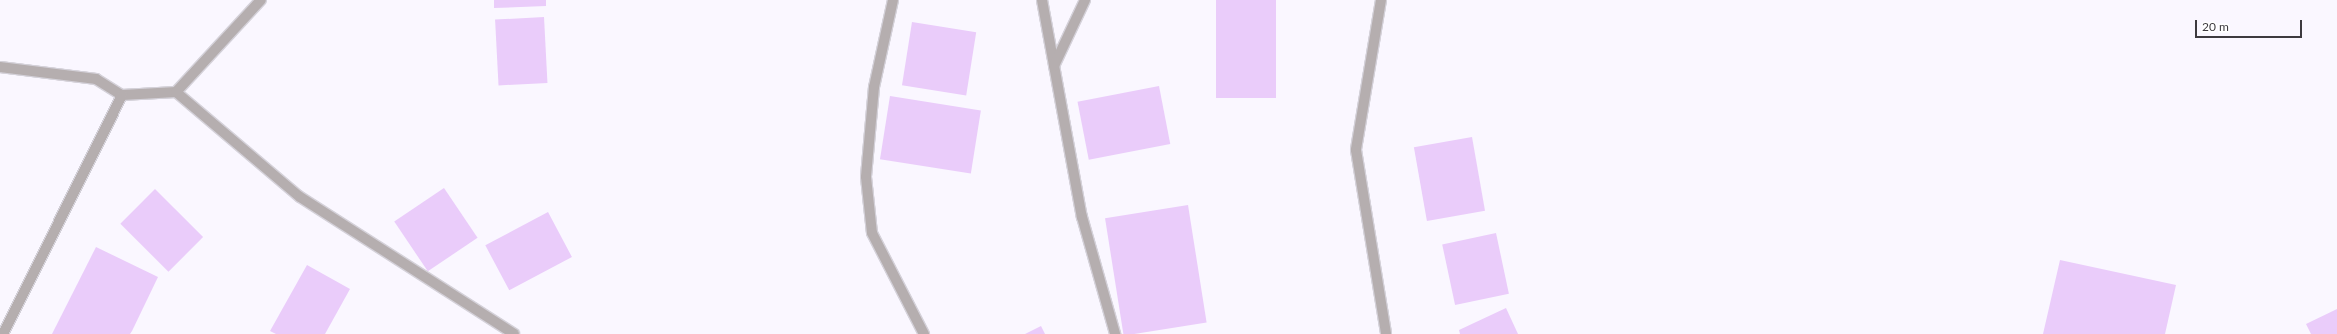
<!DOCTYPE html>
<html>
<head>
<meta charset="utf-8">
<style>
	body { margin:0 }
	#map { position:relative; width:2337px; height:334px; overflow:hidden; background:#faf7ff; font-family:Lato,sans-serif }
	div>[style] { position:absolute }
	.building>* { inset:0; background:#eaccfa; transform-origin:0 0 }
	.roads { filter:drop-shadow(1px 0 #d4d1d9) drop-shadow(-1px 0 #d4d1d9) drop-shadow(0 1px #d4d1d9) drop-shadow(0 -1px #d4d1d9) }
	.street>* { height:10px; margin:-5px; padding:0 5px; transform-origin:5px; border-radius:5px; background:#b5aeaf }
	span { translate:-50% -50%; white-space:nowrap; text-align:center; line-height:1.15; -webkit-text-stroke:4px #fff; paint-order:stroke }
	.scale { position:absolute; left:2195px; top:20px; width:107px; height:18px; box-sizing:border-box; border:2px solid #3d3a3f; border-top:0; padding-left:5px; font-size:12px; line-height:14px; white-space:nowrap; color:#3d3a3f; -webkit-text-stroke:3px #fff; paint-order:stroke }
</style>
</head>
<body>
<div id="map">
	<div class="building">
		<i style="clip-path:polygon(494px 0,546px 0,546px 6px,494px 8px)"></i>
		<i style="left:1216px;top:0;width:60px;height:98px"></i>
		<i style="left:544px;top:17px;width:66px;height:49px;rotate:87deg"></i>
		<i style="left:912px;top:22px;width:65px;height:64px;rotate:9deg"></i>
		<i style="left:1159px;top:86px;width:59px;height:83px;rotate:79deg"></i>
		<i style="left:890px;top:96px;width:92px;height:64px;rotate:9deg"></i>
		<i style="left:1472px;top:137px;width:75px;height:59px;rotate:80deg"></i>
		<i style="left:444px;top:188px;width:60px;height:60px;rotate:56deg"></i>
		<i style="left:155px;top:189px;width:68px;height:49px;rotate:45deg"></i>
		<i style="left:1188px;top:205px;width:119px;height:84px;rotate:81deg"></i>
		<i style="left:548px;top:212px;width:51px;height:71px;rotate:62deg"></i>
		<i style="left:1496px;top:233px;width:62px;height:55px;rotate:78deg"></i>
		<i style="clip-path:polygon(96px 247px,158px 277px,132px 331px,130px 334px,52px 334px)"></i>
		<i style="clip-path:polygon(2060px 260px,2176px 285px,2165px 334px,2043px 334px)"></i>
		<i style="clip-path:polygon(307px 265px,350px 289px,325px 334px,276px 334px,270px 331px)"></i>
		<i style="clip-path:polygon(1506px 308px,1518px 334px,1460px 334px,1459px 330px)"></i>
		<i style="clip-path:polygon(2337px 309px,2337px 334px,2311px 334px,2306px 324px)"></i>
		<i style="clip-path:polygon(1041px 326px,1045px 334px,1025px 334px)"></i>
	</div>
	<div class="roads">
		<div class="street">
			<i style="left:893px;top:0;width:89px;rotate:102.3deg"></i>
			<i style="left:874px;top:87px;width:90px;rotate:95.1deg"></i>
			<i style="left:866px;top:177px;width:56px;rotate:83.9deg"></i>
			<i style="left:872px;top:233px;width:114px;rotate:62.8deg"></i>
			<i style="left:1042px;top:0;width:221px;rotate:79.6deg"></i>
			<i style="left:1082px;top:217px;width:122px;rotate:74.2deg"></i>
			<i style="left:1381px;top:0;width:152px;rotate:99.5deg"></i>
			<i style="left:1356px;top:150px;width:186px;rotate:80.7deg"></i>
			<i style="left:1054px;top:66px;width:73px;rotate:-64.8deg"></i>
			<i style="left:0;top:67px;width:97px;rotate:7.1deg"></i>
			<i style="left:96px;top:79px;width:31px;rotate:32deg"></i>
			<i style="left:122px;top:95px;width:54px;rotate:-3.2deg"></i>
			<i style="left:176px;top:92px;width:162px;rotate:40.3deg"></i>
			<i style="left:300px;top:197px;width:254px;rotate:32.6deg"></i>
			<i style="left:176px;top:92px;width:125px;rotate:-47.3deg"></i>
			<i style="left:3px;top:334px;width:267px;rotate:-63.5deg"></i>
		</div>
	</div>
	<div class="scale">20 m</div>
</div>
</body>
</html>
